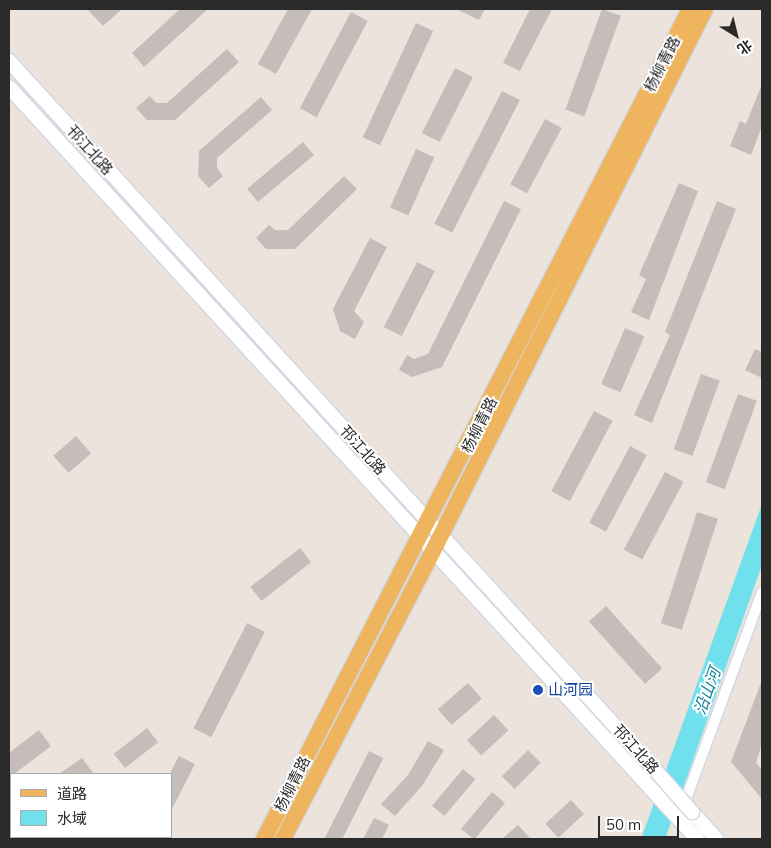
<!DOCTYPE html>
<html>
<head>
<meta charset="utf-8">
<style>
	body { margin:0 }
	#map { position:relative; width:771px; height:848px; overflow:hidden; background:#ece3dc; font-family:Mulish,"Noto Sans SC",sans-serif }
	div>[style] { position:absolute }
	.water>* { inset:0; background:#70e0ed }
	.building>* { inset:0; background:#c4bdb9; transform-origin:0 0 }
	.roads { filter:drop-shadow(1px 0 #d1d7e3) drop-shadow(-1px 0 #d1d7e3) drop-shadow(0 1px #d1d7e3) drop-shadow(0 -1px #d1d7e3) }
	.minor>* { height:10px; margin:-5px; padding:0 5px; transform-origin:5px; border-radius:5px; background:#fff }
	.secondary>* { height:14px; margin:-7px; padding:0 7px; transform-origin:7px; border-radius:7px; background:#fff }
	.primary>* { height:16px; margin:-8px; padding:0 8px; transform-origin:8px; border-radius:8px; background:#efb55e }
	.bridges { filter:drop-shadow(1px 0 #d1d7e3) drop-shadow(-1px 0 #d1d7e3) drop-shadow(0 1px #d1d7e3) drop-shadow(0 -1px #d1d7e3) }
	.secondary-bridge>* { height:14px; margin:-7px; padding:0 7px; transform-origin:7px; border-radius:7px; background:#fff }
	.dots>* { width:14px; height:14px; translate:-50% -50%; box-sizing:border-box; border:2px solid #fff; border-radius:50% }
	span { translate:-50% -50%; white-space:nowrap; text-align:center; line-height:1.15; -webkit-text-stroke:4px #fff; paint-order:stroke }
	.street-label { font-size:15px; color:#2a2a2a }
	.transit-label { font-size:15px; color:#164399 }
	.left { translate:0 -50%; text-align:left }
	.water-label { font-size:16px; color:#0f8099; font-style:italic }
	.frame { position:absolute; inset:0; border:10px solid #2a2a2a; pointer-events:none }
	.legend { position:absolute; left:10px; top:773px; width:162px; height:65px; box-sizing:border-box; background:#fff; border:1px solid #aaa; margin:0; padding:6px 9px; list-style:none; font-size:15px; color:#2a2a2a }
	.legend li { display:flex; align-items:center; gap:10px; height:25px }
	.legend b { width:25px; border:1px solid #aaa }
	.north { position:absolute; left:711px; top:10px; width:50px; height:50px; -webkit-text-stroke:4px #fff; paint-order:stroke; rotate:144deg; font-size:14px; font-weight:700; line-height:20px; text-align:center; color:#2a2a2a }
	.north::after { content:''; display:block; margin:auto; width:18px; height:22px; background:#2a2a2a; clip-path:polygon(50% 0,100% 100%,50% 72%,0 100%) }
	.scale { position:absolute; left:598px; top:816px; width:81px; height:22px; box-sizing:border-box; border:2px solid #2a2a2a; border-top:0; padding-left:6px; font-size:15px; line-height:18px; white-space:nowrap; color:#2a2a2a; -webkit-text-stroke:4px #fff; paint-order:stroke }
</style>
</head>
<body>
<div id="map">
	<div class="water">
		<i style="clip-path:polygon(762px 504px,762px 565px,665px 839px,641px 839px)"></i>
	</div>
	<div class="building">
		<i style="clip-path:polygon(87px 9px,122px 9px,103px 26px)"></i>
		<i style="clip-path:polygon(180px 9px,208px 9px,144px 67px,132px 53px)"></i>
		<i style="clip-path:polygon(288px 9px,312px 9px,276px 74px,258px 64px)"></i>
		<i style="clip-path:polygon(456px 9px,485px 9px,479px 20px)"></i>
		<i style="clip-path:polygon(530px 9px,552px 9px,520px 71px,503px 63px)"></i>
		<i style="left:602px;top:9px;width:20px;height:107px;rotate:20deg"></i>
		<i style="left:351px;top:12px;width:19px;height:109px;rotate:28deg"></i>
		<i style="left:416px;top:23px;width:19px;height:126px;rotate:25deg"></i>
		<i style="clip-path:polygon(227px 49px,239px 62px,175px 120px,147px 120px,136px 108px,150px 96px,156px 103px,167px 103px)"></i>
		<i style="left:455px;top:68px;width:20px;height:73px;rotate:27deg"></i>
		<i style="clip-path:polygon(762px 84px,762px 126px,751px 155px,730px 146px,740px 121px,746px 124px)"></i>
		<i style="left:502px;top:91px;width:20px;height:149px;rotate:27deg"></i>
		<i style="clip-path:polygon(261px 97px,272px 110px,217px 158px,217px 168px,223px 176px,209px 188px,198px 176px,199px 151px)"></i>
		<i style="left:545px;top:119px;width:19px;height:74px;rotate:28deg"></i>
		<i style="left:303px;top:142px;width:17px;height:73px;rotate:50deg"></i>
		<i style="left:416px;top:149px;width:20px;height:64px;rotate:24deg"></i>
		<i style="clip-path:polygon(344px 176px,357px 189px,295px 249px,266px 249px,256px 238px,269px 225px,275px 230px,288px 230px)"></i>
		<i style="clip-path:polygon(679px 183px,698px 191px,649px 320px,631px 312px,646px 279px,639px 275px)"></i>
		<i style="clip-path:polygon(504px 201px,521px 209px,442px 367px,412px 377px,399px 370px,407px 355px,414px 359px,428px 354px)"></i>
		<i style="clip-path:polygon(717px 201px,736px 209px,652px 423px,634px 415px,670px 335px,665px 332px)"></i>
		<i style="clip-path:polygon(370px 238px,387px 247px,354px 311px,364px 322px,355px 339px,340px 331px,333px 309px)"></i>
		<i style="left:417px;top:262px;width:20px;height:73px;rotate:27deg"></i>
		<i style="left:625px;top:328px;width:21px;height:61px;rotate:23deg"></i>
		<i style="clip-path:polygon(755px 349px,762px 352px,762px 378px,745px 370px)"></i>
		<i style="left:701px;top:374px;width:20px;height:80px;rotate:20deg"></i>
		<i style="left:738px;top:394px;width:20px;height:94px;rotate:20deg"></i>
		<i style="left:594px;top:411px;width:21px;height:91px;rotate:28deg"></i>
		<i style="left:76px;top:436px;width:23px;height:30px;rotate:49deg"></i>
		<i style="left:630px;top:446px;width:19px;height:87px;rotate:28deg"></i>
		<i style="left:665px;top:472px;width:21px;height:88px;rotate:28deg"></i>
		<i style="left:697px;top:512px;width:22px;height:117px;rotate:18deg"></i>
		<i style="left:300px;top:548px;width:18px;height:63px;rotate:52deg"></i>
		<i style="left:606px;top:606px;width:84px;height:23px;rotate:48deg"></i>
		<i style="left:247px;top:623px;width:20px;height:118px;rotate:27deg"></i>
		<i style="clip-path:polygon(762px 680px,762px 743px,756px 763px,762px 770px,762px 799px,731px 762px)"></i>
		<i style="left:468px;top:683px;width:21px;height:40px;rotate:49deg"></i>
		<i style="left:494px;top:715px;width:21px;height:37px;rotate:47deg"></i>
		<i style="left:147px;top:728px;width:18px;height:42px;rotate:52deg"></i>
		<i style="clip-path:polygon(39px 730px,51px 746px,9px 778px,9px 753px)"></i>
		<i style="clip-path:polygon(428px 741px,444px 750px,422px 786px,395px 816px,381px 804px,408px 775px)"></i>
		<i style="left:528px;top:750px;width:18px;height:37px;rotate:45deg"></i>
		<i style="left:369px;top:751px;width:16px;height:99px;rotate:27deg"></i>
		<i style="clip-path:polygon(179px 756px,195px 764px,171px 811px,171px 771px)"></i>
		<i style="clip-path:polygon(82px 758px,94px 774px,59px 774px)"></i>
		<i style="left:463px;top:769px;width:16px;height:48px;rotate:40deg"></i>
		<i style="left:492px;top:792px;width:17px;height:48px;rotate:40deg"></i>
		<i style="left:571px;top:800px;width:19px;height:35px;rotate:47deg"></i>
		<i style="clip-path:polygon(374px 818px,389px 825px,382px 839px,363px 839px)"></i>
		<i style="clip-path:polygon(518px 825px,531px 839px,502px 839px)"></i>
	</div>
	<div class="roads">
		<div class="minor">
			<i style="left:679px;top:818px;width:240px;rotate:-69.8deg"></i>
		</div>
		<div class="secondary">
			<i style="left:9px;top:61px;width:961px;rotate:47.66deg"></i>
			<i style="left:9px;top:87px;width:1019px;rotate:47.54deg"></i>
			<i style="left:692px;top:812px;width:36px;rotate:48deg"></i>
		</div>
		<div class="primary">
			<i style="left:264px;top:839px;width:933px;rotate:-62.83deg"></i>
			<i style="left:283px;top:839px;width:325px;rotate:-62.5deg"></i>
			<i style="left:433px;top:551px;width:606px;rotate:-63.35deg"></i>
		</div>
	</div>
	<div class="bridges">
		<div class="secondary-bridge">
			<i style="left:656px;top:771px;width:55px;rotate:48.7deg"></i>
		</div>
	</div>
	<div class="dots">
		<i style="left:538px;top:690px;background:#1a4fb4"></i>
	</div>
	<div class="street-label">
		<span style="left:662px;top:64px;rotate:-63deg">杨柳青路</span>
		<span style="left:90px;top:150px;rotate:48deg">邗江北路</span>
		<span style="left:479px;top:425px;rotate:-63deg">杨柳青路</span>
		<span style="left:363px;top:450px;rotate:48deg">邗江北路</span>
		<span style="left:636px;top:749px;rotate:48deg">邗江北路</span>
		<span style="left:292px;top:784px;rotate:-63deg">杨柳青路</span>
	</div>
	<div class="transit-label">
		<span class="left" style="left:548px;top:690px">山河园</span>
	</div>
	<div class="water-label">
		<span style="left:707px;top:691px;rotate:-70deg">沿山河</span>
	</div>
	<div class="frame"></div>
	<ul class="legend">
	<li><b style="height:6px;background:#efb55e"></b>道路</li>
	<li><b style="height:14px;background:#70e0ed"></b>水域</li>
	</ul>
	<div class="north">北</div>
	<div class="scale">50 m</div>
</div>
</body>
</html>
